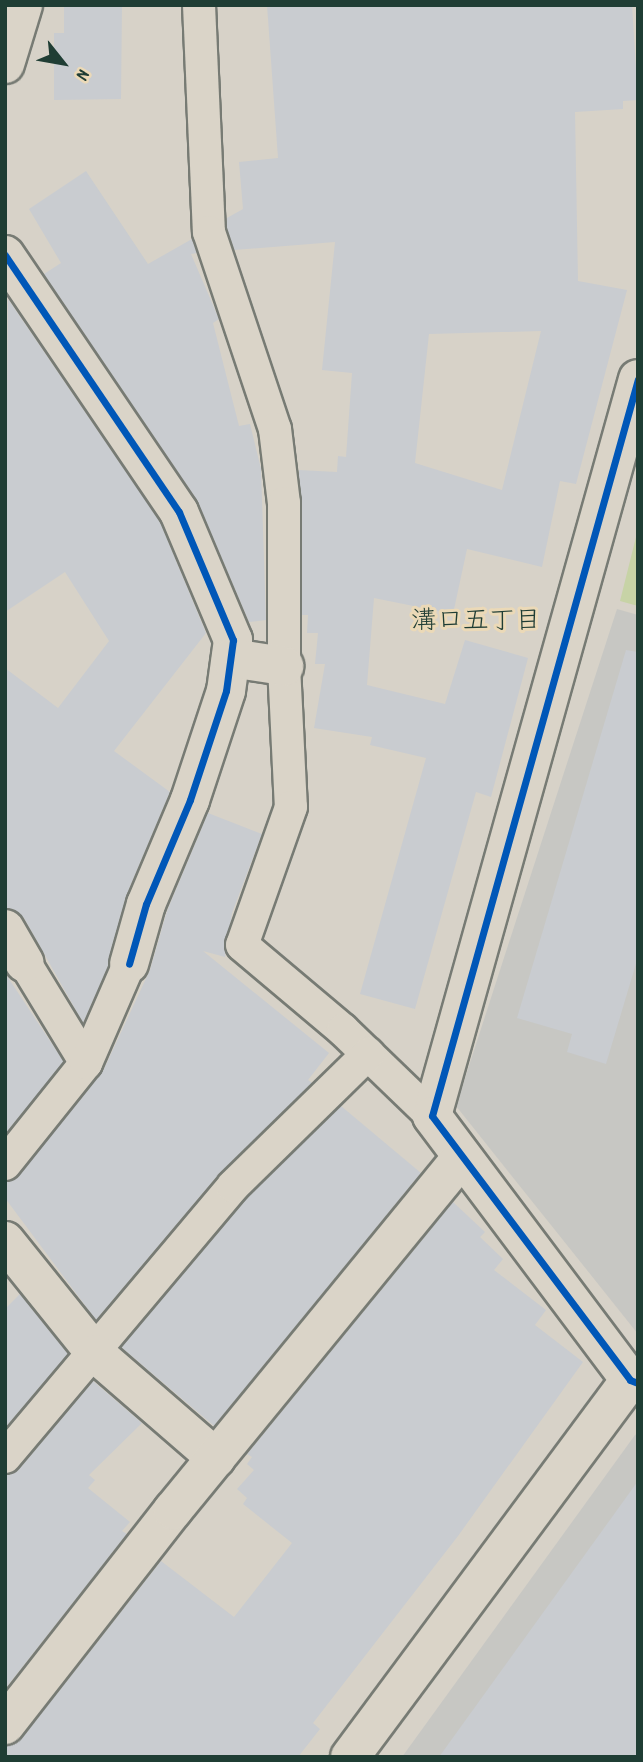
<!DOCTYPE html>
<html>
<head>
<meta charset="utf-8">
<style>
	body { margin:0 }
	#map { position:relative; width:643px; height:1762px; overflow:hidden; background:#d7d2c8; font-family:Dekko,"Klee One",sans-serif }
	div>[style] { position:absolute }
	.built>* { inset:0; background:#c7c7c3 }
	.green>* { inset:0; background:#c7d3a6 }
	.building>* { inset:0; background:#c9ccd0 }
	.roads { filter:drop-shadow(2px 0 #777b74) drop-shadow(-2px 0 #777b74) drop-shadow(0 2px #777b74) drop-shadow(0 -2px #777b74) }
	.service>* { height:32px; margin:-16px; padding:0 16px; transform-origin:16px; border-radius:16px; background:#dad4c8 }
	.minor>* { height:38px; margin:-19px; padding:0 19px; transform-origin:19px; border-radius:19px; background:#dad4c8 }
	.cycleway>* { height:7px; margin:-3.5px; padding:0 3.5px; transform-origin:3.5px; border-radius:3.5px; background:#0057b8 }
	span { translate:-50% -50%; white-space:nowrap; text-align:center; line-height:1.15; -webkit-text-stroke:6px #ebd9b7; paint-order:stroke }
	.neighbourhood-label { font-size:26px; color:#1f3d34 }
	.frame { position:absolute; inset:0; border:7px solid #1f3d34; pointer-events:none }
	.north { position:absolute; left:28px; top:28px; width:70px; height:70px; -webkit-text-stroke:5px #ebd9b7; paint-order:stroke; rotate:121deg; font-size:19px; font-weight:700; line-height:28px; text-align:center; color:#1f3d34 }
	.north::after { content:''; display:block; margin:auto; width:24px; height:32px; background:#1f3d34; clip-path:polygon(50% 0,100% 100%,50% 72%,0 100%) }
</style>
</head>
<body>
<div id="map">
	<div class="built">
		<i style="clip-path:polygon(617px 609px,638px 615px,638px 1334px,456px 1106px)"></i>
		<i style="clip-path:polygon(638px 1433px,638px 1757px,402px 1757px,635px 1435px)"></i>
	</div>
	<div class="green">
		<i style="clip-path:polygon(638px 529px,638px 606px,620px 601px)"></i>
	</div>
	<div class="building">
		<i style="clip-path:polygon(64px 5px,122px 5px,121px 99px,54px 100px,54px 33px,64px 33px)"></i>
		<i style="clip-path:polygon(evenodd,267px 5px,632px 5px,638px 100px,623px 101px,623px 109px,575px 112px,578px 281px,627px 290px,576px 484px,560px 481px,542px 567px,467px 549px,453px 614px,374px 598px,367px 685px,445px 704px,465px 640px,528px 658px,491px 797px,476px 792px,415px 1009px,360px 994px,426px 758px,370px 745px,372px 737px,314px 728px,325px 664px,315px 664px,318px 633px,307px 633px,308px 615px,302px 615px,299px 470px,337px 472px,338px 456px,346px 457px,352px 373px,322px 370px,335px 242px,234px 250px,227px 229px,227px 218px,243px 209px,239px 162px,278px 158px,267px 5px,541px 331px,502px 490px,415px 463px,429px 334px,541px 331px)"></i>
		<i style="clip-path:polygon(86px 171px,148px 264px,192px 239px,197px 253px,191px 254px,219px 319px,213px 323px,239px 426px,250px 424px,261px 469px,266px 620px,249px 622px,197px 500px,44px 274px,61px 263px,29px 209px)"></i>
		<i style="clip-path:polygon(8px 299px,160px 522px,206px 633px,114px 751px,170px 792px,126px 896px,108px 967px,83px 1023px,24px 918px,5px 907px,5px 668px,58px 708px,109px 641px,65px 572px,5px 612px)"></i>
		<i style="clip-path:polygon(626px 650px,638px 652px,638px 957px,606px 1064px,567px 1052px,572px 1034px,517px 1018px)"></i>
		<i style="clip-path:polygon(208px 813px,262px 834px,232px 913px,225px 957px,203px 951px,329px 1053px,308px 1080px,312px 1083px,219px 1174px,96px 1320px,5px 1198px,5px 1182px,19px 1175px,103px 1071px,150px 970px,167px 911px)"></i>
		<i style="clip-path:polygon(5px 973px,64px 1062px,5px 1134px)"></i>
		<i style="clip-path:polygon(341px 1106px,421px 1173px,214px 1426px,121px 1347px,246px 1199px)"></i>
		<i style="clip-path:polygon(453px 1202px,485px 1232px,480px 1237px,503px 1259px,494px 1270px,546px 1310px,535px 1325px,583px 1362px,458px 1536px,313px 1723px,320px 1729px,298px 1757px,5px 1757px,5px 1746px,22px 1738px,161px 1561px,234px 1617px,292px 1543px,243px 1504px,247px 1498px,237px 1489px,254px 1470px,247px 1464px,252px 1457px,247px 1454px)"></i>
		<i style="clip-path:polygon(20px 1294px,68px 1354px,5px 1428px,5px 1309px)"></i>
		<i style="clip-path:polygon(93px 1381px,142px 1423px,89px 1475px,95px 1480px,88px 1488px,130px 1522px,122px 1531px,127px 1534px,5px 1689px,5px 1475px,19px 1469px)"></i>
		<i style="clip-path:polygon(638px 1481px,638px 1757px,439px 1757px)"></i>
	</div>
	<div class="roads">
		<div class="service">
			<i style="left:199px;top:5px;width:227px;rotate:87.5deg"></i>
			<i style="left:209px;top:232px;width:208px;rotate:71.5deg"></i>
			<i style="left:275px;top:429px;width:75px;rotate:83.1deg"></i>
			<i style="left:284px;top:503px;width:163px;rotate:90deg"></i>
			<i style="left:284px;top:666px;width:141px;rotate:87.2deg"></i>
			<i style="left:291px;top:807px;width:146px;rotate:109.5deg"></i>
			<i style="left:242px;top:945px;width:132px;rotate:40.1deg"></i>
			<i style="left:343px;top:1030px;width:124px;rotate:44deg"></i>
			<i style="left:25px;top:963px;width:117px;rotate:58.6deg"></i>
			<i style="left:5px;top:1164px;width:129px;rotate:-51.3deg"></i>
			<i style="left:86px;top:1063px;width:108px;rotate:-66.5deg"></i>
			<i style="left:5px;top:1457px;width:354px;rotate:-49.9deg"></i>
			<i style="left:233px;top:1186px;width:189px;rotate:-44.4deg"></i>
		</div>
		<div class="minor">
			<i style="left:5px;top:64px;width:62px;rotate:-73deg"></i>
			<i style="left:5px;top:255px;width:310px;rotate:55.9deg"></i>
			<i style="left:179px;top:512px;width:139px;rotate:67.1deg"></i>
			<i style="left:233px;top:640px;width:51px;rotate:97.8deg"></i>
			<i style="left:226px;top:691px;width:115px;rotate:108.3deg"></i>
			<i style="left:190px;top:800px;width:113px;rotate:112.9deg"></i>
			<i style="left:146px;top:904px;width:62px;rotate:105.8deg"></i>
			<i style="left:638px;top:379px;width:765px;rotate:105.62deg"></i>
			<i style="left:432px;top:1116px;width:330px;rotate:53.1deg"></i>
			<i style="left:630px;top:1380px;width:9px;rotate:21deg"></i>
			<i style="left:231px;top:658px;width:54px;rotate:8.6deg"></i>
			<i style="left:5px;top:929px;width:39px;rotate:60deg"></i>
			<i style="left:5px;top:1241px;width:145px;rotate:51.2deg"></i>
			<i style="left:96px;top:1354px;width:159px;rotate:40.9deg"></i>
			<i style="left:5px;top:1725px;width:273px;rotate:-52deg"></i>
			<i style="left:173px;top:1510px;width:456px;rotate:-50.7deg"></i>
			<i style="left:350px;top:1757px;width:470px;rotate:-53.4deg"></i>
		</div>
	</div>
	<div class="cycleway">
		<i style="left:5px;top:255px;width:310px;rotate:55.9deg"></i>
		<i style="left:179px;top:512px;width:139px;rotate:67.1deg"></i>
		<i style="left:233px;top:640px;width:51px;rotate:97.8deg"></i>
		<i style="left:226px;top:691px;width:115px;rotate:108.3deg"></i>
		<i style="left:190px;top:800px;width:113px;rotate:112.9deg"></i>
		<i style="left:146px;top:904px;width:62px;rotate:105.8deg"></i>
		<i style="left:638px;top:379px;width:765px;rotate:105.62deg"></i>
		<i style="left:432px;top:1116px;width:330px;rotate:53.1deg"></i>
		<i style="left:630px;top:1380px;width:9px;rotate:21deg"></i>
	</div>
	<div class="neighbourhood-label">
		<span style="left:476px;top:623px">溝口五丁目</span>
	</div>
	<div class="frame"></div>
	<div class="north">N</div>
</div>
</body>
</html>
